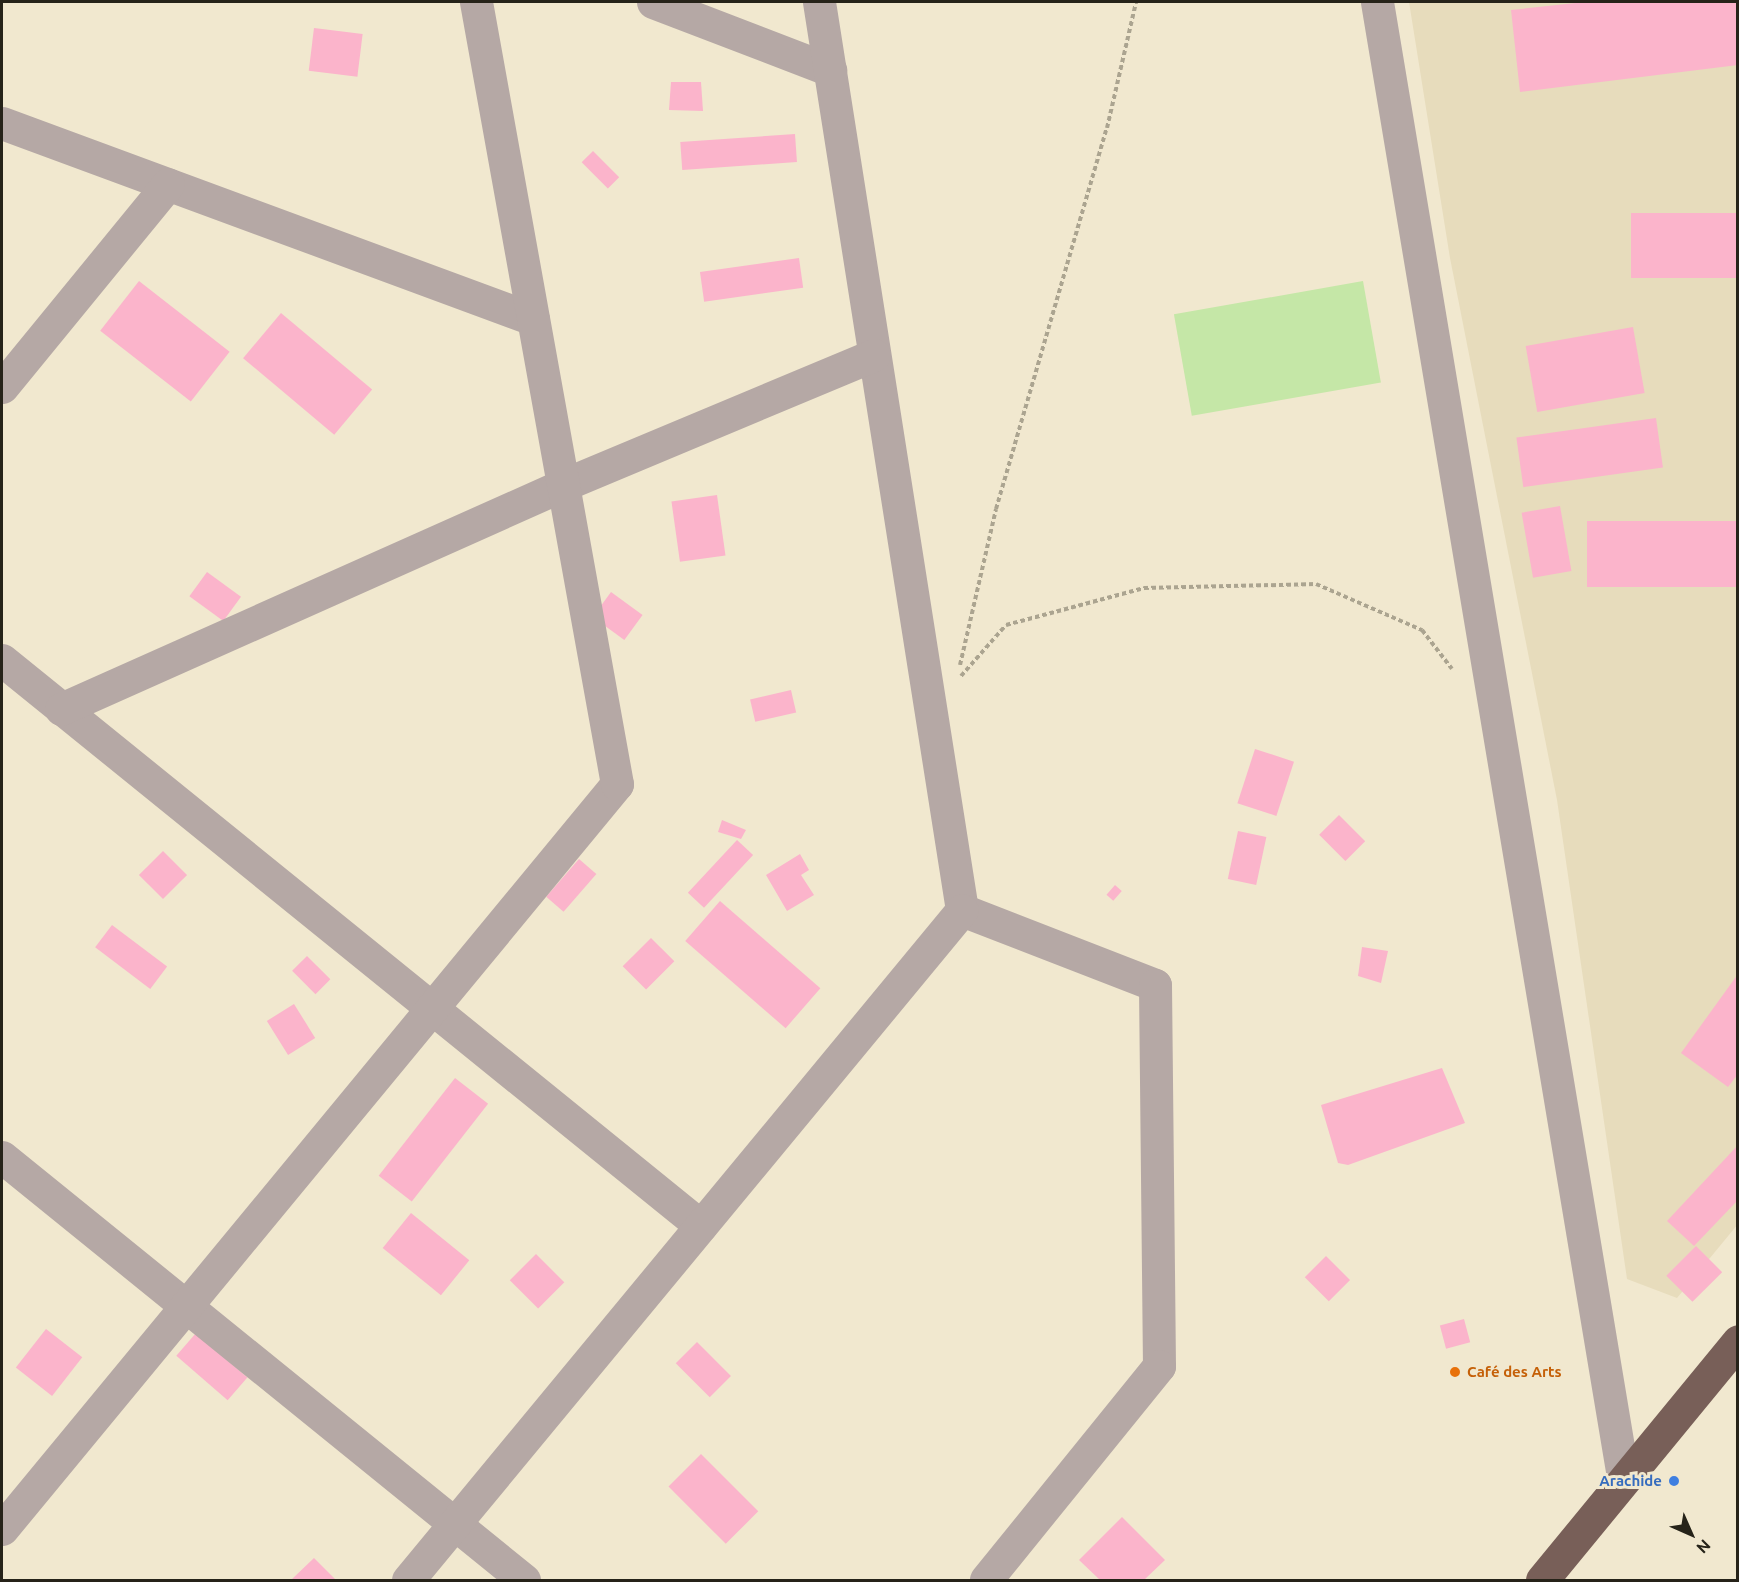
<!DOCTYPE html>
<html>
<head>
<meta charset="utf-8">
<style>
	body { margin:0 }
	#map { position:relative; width:1739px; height:1582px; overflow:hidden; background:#f1e8cf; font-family:Ubuntu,sans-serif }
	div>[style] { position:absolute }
	.built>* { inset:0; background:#e7dcbc }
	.green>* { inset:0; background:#c5e7a7; transform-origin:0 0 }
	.building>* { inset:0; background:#fbb4cb; transform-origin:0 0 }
	.path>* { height:4px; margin-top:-2px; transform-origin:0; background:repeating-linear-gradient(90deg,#aba490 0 4.5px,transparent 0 7.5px) }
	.street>* { height:33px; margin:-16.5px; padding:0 16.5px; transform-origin:16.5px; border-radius:16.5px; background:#b5a8a5 }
	.highway>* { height:33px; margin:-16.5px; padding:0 16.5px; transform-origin:16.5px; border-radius:16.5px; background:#785f58 }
	.dots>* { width:16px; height:16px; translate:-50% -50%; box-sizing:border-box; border:3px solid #f1e8cf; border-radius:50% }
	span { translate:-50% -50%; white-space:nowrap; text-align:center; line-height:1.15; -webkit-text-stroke:6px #f1e8cf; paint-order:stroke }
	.food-label { font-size:15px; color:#c56008; font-weight:700 }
	.left { translate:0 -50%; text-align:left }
	.shop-label { font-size:15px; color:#366cbe; font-weight:700 }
	.right { translate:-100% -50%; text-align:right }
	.frame { position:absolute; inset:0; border:3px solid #262319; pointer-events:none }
	.north { position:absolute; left:1661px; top:1504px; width:60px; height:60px; -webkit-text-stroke:4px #f1e8cf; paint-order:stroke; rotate:135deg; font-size:16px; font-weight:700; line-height:24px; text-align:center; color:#262319 }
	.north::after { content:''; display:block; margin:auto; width:21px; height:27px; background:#262319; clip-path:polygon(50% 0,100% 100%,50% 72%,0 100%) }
</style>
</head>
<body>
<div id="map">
	<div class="built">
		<i style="clip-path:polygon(1409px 2px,1737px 2px,1738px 1224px,1677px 1298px,1627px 1279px,1557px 800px,1450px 258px)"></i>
	</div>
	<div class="green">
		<i style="left:1363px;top:281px;width:103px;height:192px;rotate:80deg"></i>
	</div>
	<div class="building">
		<i style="clip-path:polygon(1585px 2px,1738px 2px,1738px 65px,1520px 92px,1511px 10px)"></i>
		<i style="left:314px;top:28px;width:49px;height:43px;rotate:7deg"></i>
		<i style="clip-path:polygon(671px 82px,701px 82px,703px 111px,669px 110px)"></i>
		<i style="left:795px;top:134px;width:28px;height:115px;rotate:86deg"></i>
		<i style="left:593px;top:151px;width:37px;height:16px;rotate:45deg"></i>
		<i style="left:1738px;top:213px;width:65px;height:107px;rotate:90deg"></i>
		<i style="left:799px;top:258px;width:30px;height:100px;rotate:82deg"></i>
		<i style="left:139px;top:281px;width:115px;height:63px;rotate:38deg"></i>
		<i style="left:281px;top:313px;width:119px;height:59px;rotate:40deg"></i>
		<i style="left:1633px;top:327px;width:67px;height:109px;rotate:80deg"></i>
		<i style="left:1656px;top:418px;width:50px;height:141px;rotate:82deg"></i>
		<i style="left:717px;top:495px;width:61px;height:46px;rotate:82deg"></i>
		<i style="left:1560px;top:506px;width:66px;height:39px;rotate:80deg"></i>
		<i style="left:1738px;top:521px;width:66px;height:151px;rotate:90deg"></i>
		<i style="left:207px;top:572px;width:42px;height:30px;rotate:36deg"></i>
		<i style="left:611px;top:592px;width:39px;height:31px;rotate:36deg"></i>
		<i style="left:791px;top:690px;width:23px;height:42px;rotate:77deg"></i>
		<i style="left:1255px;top:749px;width:41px;height:57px;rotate:18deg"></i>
		<i style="left:1339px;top:815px;width:37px;height:28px;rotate:45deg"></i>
		<i style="clip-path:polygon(722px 820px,746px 830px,741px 839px,718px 832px)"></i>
		<i style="left:1238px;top:831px;width:29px;height:49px;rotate:12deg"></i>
		<i style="left:737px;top:840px;width:22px;height:72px;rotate:43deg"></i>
		<i style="left:163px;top:851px;width:34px;height:34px;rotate:45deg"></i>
		<i style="clip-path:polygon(800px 854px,809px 870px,801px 875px,814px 895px,787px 911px,766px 875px)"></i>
		<i style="left:579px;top:859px;width:23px;height:50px;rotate:41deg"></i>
		<i style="left:1115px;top:885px;width:9px;height:13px;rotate:41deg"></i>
		<i style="left:720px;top:901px;width:133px;height:53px;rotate:41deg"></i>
		<i style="left:112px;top:925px;width:69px;height:28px;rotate:37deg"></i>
		<i style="left:651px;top:938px;width:33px;height:40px;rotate:45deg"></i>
		<i style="clip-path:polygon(1362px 947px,1388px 951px,1381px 983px,1358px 976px)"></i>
		<i style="left:307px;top:956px;width:33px;height:21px;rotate:45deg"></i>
		<i style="clip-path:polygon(1738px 974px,1738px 1074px,1728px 1087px,1681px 1053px)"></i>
		<i style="left:294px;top:1004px;width:40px;height:32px;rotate:58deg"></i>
		<i style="clip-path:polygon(1442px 1068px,1465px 1123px,1348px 1165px,1338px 1163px,1321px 1105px)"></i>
		<i style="left:455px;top:1078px;width:42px;height:124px;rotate:38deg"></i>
		<i style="clip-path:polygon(1738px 1145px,1738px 1200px,1694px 1246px,1667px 1221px)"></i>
		<i style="left:411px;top:1213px;width:75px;height:45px;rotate:39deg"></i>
		<i style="left:1696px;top:1246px;width:37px;height:42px;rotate:45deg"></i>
		<i style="left:536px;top:1254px;width:40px;height:37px;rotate:45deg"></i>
		<i style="left:1326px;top:1256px;width:34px;height:30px;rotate:45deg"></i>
		<i style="left:1464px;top:1319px;width:24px;height:25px;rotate:75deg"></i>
		<i style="left:46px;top:1329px;width:46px;height:49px;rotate:38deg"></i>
		<i style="left:196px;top:1333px;width:68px;height:30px;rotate:41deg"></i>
		<i style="left:697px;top:1342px;width:48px;height:30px;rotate:45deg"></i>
		<i style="left:701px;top:1454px;width:81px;height:46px;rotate:45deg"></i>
		<i style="clip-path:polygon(1122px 1517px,1165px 1560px,1144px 1580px,1100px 1580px,1079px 1560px)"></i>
		<i style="clip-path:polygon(314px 1558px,336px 1580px,291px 1580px)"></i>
	</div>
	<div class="path">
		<i style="left:960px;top:665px;width:160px;rotate:-77deg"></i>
		<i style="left:996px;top:509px;width:397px;rotate:-73.8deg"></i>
		<i style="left:1107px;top:128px;width:129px;rotate:-77deg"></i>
		<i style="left:961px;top:676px;width:68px;rotate:-48.6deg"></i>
		<i style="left:1006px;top:625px;width:143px;rotate:-15deg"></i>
		<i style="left:1144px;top:588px;width:172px;rotate:-1.3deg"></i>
		<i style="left:1316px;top:584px;width:116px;rotate:23.5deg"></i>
		<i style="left:1422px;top:630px;width:49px;rotate:52.4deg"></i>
	</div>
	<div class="street">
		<i style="left:653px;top:2px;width:190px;rotate:21deg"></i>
		<i style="left:819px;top:2px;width:919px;rotate:81.05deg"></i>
		<i style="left:962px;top:910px;width:207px;rotate:21.2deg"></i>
		<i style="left:1155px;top:985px;width:381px;rotate:89.4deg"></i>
		<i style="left:1159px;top:1366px;width:275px;rotate:129deg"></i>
		<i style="left:1377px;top:2px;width:1495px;rotate:80.53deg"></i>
		<i style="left:2px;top:123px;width:566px;rotate:20.26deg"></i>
		<i style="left:2px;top:387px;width:262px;rotate:-50.7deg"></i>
		<i style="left:2px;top:660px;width:899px;rotate:39deg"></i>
		<i style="left:61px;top:709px;width:550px;rotate:-24.05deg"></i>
		<i style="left:563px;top:485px;width:337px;rotate:-22.7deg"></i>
		<i style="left:2px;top:1157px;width:672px;rotate:39.02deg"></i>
		<i style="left:2px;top:1529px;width:966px;rotate:-50.46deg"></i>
		<i style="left:617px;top:784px;width:795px;rotate:-100.22deg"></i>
		<i style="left:408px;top:1580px;width:869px;rotate:-50.41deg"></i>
	</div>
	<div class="highway">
		<i style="left:1542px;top:1580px;width:309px;rotate:-50.6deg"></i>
	</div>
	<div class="dots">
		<i style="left:1455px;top:1372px;background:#e8710a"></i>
		<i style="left:1674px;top:1481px;background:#3f7fe0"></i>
	</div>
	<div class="food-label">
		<span class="left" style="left:1467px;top:1372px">Café des Arts</span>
	</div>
	<div class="shop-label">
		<span class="right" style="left:1662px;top:1481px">Arachide</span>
	</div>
	<div class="frame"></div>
	<div class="north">N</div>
</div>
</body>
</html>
